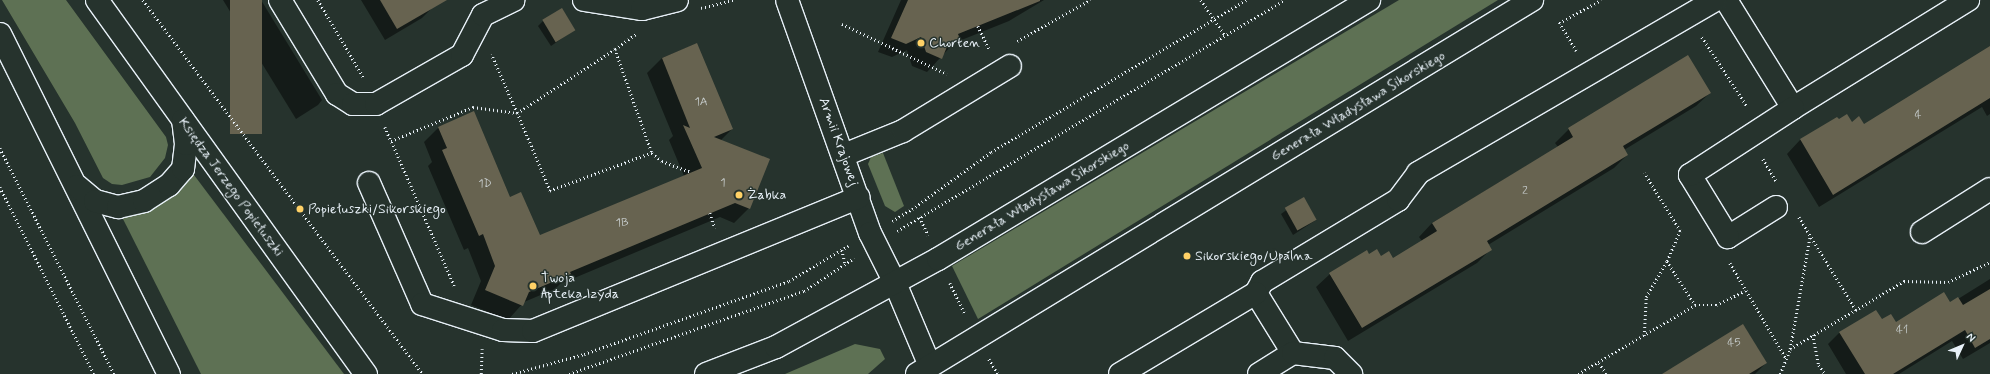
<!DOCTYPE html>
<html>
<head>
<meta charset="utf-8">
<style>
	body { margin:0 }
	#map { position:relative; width:1990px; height:374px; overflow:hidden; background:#26332d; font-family:Mynerve,sans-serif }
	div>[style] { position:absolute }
	.green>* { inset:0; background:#5e7154 }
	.shadow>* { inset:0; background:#0007 }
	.building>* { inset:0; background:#676350; transform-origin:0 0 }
	.path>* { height:2.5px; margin-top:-1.25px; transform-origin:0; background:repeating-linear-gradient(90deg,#e8f1f8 0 1px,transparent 0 4px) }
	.roads { filter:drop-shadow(1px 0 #e8f1f8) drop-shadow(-1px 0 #e8f1f8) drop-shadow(0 1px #e8f1f8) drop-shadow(0 -1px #e8f1f8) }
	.minor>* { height:22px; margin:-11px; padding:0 11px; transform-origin:11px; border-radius:11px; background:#26332d }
	.major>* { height:22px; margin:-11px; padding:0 11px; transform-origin:11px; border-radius:11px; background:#26332d }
	.dots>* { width:11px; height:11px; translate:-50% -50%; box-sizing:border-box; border:2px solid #26332d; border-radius:50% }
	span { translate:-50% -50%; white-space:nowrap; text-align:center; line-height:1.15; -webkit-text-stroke:3px #26332d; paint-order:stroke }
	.number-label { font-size:12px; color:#c8cece }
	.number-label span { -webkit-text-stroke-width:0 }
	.poi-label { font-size:14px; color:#e8f1f8 }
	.left { translate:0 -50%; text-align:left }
	.street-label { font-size:14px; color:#e8f1f8 }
	.north { position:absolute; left:1942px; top:326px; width:40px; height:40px; -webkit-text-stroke:3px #26332d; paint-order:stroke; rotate:46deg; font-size:11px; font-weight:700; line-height:16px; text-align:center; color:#e8f1f8 }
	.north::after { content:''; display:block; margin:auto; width:14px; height:18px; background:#e8f1f8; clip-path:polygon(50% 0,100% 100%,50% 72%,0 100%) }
</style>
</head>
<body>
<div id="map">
	<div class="green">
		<i style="clip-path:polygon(2px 0,66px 0,166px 137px,168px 145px,165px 158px,150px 177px,122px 185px,112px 184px,103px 178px,75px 123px)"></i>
		<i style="clip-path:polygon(1399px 0,1498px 0,978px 319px,952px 266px)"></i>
		<i style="clip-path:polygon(883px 153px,904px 206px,895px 212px,885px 206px,868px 164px,871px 157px)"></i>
		<i style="clip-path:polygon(191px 171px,344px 374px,201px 374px,121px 215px)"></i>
		<i style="clip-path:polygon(855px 344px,880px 349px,885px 359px,868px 374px,785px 374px)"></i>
	</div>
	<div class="shadow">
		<i style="clip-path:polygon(223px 0,261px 0,322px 100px,318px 105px,296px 119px)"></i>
		<i style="clip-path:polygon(361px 0,431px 0,434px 6px,422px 18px,385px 40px)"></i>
		<i style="clip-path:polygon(901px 0,1044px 0,1009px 21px,954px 43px,927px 72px,912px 66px,907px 50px,892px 57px,878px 52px)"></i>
		<i style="clip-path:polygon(543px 21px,574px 30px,551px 46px,538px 26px)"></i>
		<i style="clip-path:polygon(696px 44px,732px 129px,720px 141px,749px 208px,734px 223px,720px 217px,560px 284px,555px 289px,524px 302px,508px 320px,471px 305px,481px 281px,468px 248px,464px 250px,428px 166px,432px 162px,424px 142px,439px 127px,510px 198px,540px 237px,684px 176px,669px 140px,673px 136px,647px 73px,662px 58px)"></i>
		<i style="clip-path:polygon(1990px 47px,1990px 114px,1987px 116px,1982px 107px,1819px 207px,1787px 154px,1800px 140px,1837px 118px,1838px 121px,1864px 125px)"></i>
		<i style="clip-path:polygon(1710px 93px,1696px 106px,1624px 150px,1627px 155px,1614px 168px,1488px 245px,1491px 249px,1477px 263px,1348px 341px,1316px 287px,1330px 274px,1368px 255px,1393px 259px,1422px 241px,1419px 237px,1432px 223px,1558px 147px,1555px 143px,1569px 129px)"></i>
		<i style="clip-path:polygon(1303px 198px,1316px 220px,1293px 235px,1281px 214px)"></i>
		<i style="clip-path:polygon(1990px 279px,1990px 343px,1963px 359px,1952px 341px,1899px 374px,1846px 374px,1828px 344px,1840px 332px,1882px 320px,1895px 323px,1950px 304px)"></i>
		<i style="clip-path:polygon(1766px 363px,1755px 374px,1664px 374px)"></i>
	</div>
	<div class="building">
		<i style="left:230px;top:0;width:32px;height:134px"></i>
		<i style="clip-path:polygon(380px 0,447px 0,397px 29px)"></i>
		<i style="clip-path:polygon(908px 0,1040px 0,1040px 1px,958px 34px,960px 39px,948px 44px,942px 59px,926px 52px,921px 37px,906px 44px,891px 38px)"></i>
		<i style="left:562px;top:8px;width:26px;height:23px;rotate:59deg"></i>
		<i style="clip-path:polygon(697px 43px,733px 129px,714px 137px,770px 159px,750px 209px,735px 203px,570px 272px,571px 274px,529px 292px,523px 306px,485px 290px,495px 266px,483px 234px,479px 236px,442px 150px,447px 148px,438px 127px,474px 111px,510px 197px,521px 192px,540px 235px,702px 168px,683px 125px,690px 128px,662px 58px)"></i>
		<i style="clip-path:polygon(1990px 46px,1990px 98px,1833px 195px,1800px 139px,1837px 117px,1839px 119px,1847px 114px,1852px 122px,1859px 116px,1864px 124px)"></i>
		<i style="clip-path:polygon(1688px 55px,1711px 93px,1623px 146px,1628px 155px,1487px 241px,1492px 250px,1362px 328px,1329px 273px,1367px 250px,1369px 254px,1377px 249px,1381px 256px,1389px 251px,1393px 258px,1437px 231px,1432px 223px,1573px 137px,1568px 128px)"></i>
		<i style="left:1304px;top:197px;width:26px;height:22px;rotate:61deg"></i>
		<i style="clip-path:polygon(1990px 289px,1990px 339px,1975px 348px,1965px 330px,1893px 374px,1865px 374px,1839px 332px,1876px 310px,1882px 319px,1891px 314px,1896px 322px,1944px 292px,1950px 302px,1958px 297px,1963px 305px)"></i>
		<i style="clip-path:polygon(1743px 324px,1767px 363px,1749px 374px,1662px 374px)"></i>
	</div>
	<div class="path">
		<i style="left:143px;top:0;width:467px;rotate:53.2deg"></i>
		<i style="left:318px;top:0;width:91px;rotate:59.5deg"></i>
		<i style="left:1201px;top:0;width:42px;rotate:55.6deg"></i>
		<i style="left:701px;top:8px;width:34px;rotate:-14deg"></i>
		<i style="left:842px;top:24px;width:116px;rotate:25.5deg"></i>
		<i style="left:978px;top:26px;width:25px;rotate:64deg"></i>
		<i style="left:1702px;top:37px;width:82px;rotate:56.9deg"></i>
		<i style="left:1017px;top:41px;width:84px;rotate:-29.3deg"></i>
		<i style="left:615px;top:49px;width:26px;rotate:-36deg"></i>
		<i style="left:1576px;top:51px;width:33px;rotate:-121deg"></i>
		<i style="left:1559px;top:23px;width:48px;rotate:-28.7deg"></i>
		<i style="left:385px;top:127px;width:15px;rotate:67deg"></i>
		<i style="left:0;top:148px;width:253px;rotate:63.2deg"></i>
		<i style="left:652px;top:153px;width:13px;rotate:39deg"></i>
		<i style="left:662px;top:161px;width:30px;rotate:21deg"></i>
		<i style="left:1763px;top:159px;width:27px;rotate:59deg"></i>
		<i style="left:0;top:187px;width:209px;rotate:63.3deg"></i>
		<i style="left:710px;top:213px;width:16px;rotate:72deg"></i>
		<i style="left:920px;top:217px;width:20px;rotate:66deg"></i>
		<i style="left:1799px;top:217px;width:109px;rotate:58.5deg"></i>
		<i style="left:892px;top:221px;width:23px;rotate:-31deg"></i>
		<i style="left:912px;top:209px;width:97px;rotate:-35.8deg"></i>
		<i style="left:991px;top:152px;width:297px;rotate:-30.8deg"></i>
		<i style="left:897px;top:231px;width:452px;rotate:-30.8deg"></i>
		<i style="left:842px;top:250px;width:13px;rotate:77deg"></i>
		<i style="left:1667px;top:261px;width:52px;rotate:57.5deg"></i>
		<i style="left:1730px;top:263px;width:110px;rotate:59.5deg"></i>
		<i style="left:950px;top:283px;width:34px;rotate:64deg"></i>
		<i style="left:454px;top:286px;width:158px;rotate:-113.5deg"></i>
		<i style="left:391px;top:141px;width:89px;rotate:-22.5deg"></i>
		<i style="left:473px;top:107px;width:44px;rotate:7.8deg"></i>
		<i style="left:517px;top:113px;width:117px;rotate:-33.1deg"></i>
		<i style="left:615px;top:49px;width:110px;rotate:70.4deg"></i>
		<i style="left:652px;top:153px;width:109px;rotate:159.6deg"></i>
		<i style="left:550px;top:191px;width:85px;rotate:-112.9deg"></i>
		<i style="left:517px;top:113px;width:64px;rotate:-113.8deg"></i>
		<i style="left:1813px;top:335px;width:31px;rotate:79deg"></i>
		<i style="left:1819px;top:365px;width:11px;rotate:56deg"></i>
		<i style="left:1644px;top:336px;width:39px;rotate:-87deg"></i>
		<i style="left:1646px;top:297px;width:42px;rotate:-59.7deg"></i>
		<i style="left:1667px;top:261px;width:33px;rotate:-67deg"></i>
		<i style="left:1680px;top:231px;width:68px;rotate:-121.8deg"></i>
		<i style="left:1790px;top:349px;width:116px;rotate:-80deg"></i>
		<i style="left:989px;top:359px;width:17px;rotate:59deg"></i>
		<i style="left:481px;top:374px;width:25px;rotate:-88deg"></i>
		<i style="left:512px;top:374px;width:75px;rotate:-15.5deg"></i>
		<i style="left:584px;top:354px;width:218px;rotate:-19.6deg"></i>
		<i style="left:789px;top:281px;width:69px;rotate:-30.7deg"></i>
		<i style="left:569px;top:374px;width:249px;rotate:-19.5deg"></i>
		<i style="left:804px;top:291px;width:60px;rotate:-33.4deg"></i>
		<i style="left:1578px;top:374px;width:23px;rotate:-31deg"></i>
		<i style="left:1606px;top:374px;width:14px;rotate:-124deg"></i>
		<i style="left:1598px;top:362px;width:113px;rotate:-30.4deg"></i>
		<i style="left:1695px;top:305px;width:21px"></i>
		<i style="left:1716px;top:305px;width:32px;rotate:-26deg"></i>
		<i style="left:1780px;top:374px;width:27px;rotate:-68deg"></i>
		<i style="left:1790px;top:349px;width:133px;rotate:-30.8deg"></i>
		<i style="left:1904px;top:281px;width:44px;rotate:1.3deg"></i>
		<i style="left:1948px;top:282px;width:47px;rotate:-25.5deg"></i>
	</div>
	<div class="roads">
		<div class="minor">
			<i style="left:280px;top:0;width:110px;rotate:58.8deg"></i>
			<i style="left:337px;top:94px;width:19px;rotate:32deg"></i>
			<i style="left:353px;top:104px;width:23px"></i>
			<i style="left:376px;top:104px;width:99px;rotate:-29.7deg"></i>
			<i style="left:462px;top:55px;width:45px;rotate:-62.3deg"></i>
			<i style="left:483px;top:15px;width:34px;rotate:-26deg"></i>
			<i style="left:584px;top:0;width:59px;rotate:8.8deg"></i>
			<i style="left:642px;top:9px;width:36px;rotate:-14deg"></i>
			<i style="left:787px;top:0;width:247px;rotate:70.4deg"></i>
			<i style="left:870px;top:233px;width:56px;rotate:63.4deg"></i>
			<i style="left:1726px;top:0;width:127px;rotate:58.2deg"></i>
			<i style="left:1793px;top:108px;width:206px;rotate:-31.7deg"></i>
			<i style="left:844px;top:155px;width:64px;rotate:-22.1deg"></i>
			<i style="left:903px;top:131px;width:125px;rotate:-31.3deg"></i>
			<i style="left:369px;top:183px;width:132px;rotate:66.3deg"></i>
			<i style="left:422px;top:304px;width:85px;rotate:17.8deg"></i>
			<i style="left:503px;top:330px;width:30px;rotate:2deg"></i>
			<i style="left:533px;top:331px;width:352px;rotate:-22.3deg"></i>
			<i style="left:1776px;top:207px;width:57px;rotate:148deg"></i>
			<i style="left:1728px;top:237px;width:73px;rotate:-121.5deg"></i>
			<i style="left:1690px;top:175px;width:123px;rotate:-33deg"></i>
			<i style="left:1922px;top:232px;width:80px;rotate:-32.3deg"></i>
			<i style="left:1293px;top:353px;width:70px;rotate:-121.7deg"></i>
			<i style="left:1256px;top:293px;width:13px;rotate:-61deg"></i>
			<i style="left:1262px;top:282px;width:159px;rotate:-31.1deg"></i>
			<i style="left:1398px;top:200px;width:34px;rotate:-53deg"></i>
			<i style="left:1418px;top:173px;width:344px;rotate:-30.2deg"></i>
			<i style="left:1120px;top:374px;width:158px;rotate:-30.8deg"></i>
			<i style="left:1259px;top:374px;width:40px;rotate:-32deg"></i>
			<i style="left:1293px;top:353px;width:42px;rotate:6.8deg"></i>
			<i style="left:1335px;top:358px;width:23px;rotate:45deg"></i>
		</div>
		<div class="major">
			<i style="left:97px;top:0;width:461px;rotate:54.3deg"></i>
			<i style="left:0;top:34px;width:380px;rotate:63.6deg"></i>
			<i style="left:77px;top:186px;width:23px;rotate:40deg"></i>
			<i style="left:95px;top:201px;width:24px;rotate:15deg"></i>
			<i style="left:118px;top:207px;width:27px;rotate:-13deg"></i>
			<i style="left:144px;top:201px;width:30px;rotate:-33deg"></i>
			<i style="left:169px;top:185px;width:21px;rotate:-49deg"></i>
			<i style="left:183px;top:169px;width:25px;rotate:-83deg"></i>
			<i style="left:186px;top:144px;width:24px;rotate:-97deg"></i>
			<i style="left:895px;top:283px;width:90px;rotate:67.1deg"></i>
			<i style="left:706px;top:374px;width:75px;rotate:-21.1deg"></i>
			<i style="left:776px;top:347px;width:184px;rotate:-28.5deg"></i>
			<i style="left:938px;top:259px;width:503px;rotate:-31deg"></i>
			<i style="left:917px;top:374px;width:720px;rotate:-31.31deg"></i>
		</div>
	</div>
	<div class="dots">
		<i style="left:921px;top:43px;background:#ffd166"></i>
		<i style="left:739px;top:195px;background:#ffd166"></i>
		<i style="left:300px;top:209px;background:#ffd166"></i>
		<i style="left:1187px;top:256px;background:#ffd166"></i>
		<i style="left:533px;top:286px;background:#ffd166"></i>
	</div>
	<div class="number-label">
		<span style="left:701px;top:103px">1A</span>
		<span style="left:1918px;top:116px">4</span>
		<span style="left:723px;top:184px">1</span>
		<span style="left:485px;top:185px">1D</span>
		<span style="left:1525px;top:192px">2</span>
		<span style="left:622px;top:224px">1B</span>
		<span style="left:1902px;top:331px">41</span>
		<span style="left:1734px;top:344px">45</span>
	</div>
	<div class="poi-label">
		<span class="left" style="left:929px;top:43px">Chorten</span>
		<span class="left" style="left:747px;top:195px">Żabka</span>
		<span class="left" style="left:308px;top:209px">Popiełuszki/Sikorskiego</span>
		<span class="left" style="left:1195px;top:256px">Sikorskiego/Upalna</span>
		<span class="left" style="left:541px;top:286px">Twoja<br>Apteka Izyda</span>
	</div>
	<div class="street-label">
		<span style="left:1358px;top:106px;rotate:-31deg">Generała Władysława Sikorskiego</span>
		<span style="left:839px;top:142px;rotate:70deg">Armii Krajowej</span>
		<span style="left:231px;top:187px;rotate:54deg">Księdza Jerzego Popiełuszki</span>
		<span style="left:1042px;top:196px;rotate:-31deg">Generała Władysława Sikorskiego</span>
	</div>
	<div class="north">N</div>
</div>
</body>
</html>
